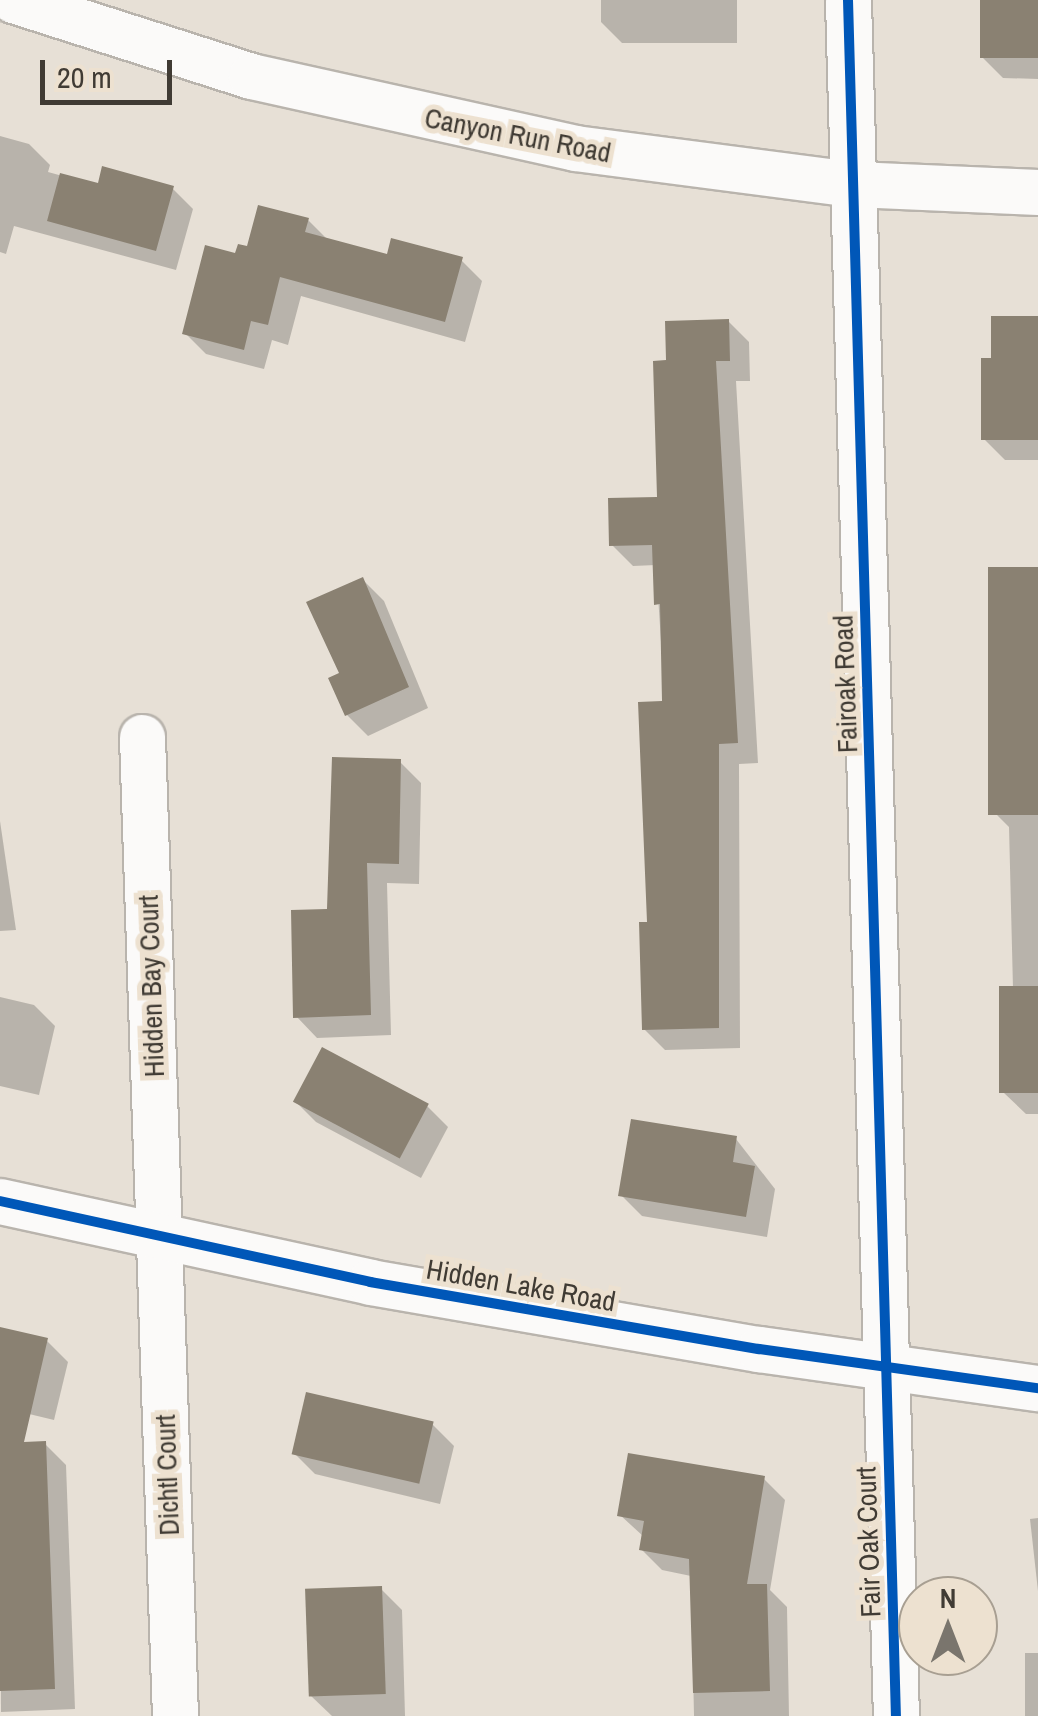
<!DOCTYPE html>
<html>
<head>
<meta charset="utf-8">
<style>
	body { margin:0 }
	#map { position:relative; width:1038px; height:1716px; overflow:hidden; background:#e7e0d6; font-family:"Archivo Narrow",sans-serif }
	div>[style] { position:absolute }
	.shadow>* { inset:0; background:#0003; transform-origin:0 0 }
	.building>* { inset:0; background:#8a8172; transform-origin:0 0 }
	.roads { filter:drop-shadow(2px 0 #b9b4ad) drop-shadow(-2px 0 #b9b4ad) drop-shadow(0 2px #b9b4ad) drop-shadow(0 -2px #b9b4ad) }
	.minor>* { height:45px; margin:-22.5px; padding:0 22.5px; transform-origin:22.5px; border-radius:22.5px; background:#fbfaf9 }
	.cycleway>* { height:10px; margin:-5px; padding:0 5px; transform-origin:5px; border-radius:5px; background:#0057b8 }
	span { translate:-50% -50%; white-space:nowrap; text-align:center; line-height:1.15; -webkit-text-stroke:10px #ede1d0; paint-order:stroke }
	.street-label { font-size:28px; color:#403b34 }
	.north { position:absolute; left:898px; top:1576px; width:100px; height:100px; box-sizing:border-box; background:#ede1d0; border:2px solid #a89f92; border-radius:50%; rotate:0deg; font-size:28px; font-weight:700; line-height:40px; text-align:center; color:#403b34 }
	.north::after { content:''; display:block; margin:auto; width:35px; height:45px; background:#7a756d; clip-path:polygon(50% 0,100% 100%,50% 72%,0 100%) }
	.scale { position:absolute; left:40px; top:60px; width:132px; height:45px; box-sizing:border-box; border:5px solid #403b34; border-top:0; padding-left:12px; font-size:30px; line-height:35px; white-space:nowrap; color:#403b34; -webkit-text-stroke:8px #ede1d0; paint-order:stroke }
</style>
</head>
<body>
<div id="map">
	<div class="shadow">
		<i style="clip-path:polygon(601px 0,737px 0,737px 43px,622px 43px,601px 22px)"></i>
		<i style="clip-path:polygon(983px 0,1038px 0,1038px 79px,1003px 78px,982px 57px)"></i>
		<i style="clip-path:polygon(0 136px,29px 144px,50px 165px,48px 172px,99px 186px,172px 188px,193px 209px,176px 270px,14px 226px,6px 254px,0 252px)"></i>
		<i style="clip-path:polygon(308px 220px,329px 241px,388px 258px,461px 260px,482px 281px,465px 342px,301px 296px,288px 345px,272px 340px,264px 369px,206px 354px,185px 333px,237px 256px)"></i>
		<i style="clip-path:polygon(1038px 318px,1038px 460px,1005px 460px,984px 439px,993px 361px)"></i>
		<i style="clip-path:polygon(728px 321px,749px 342px,750px 381px,736px 381px,758px 763px,739px 764px,740px 1048px,665px 1050px,644px 1029px,665px 703px,656px 565px,633px 566px,612px 545px,660px 499px,668px 363px)"></i>
		<i style="clip-path:polygon(1038px 570px,1038px 1114px,1026px 1114px,1004px 1093px,1013px 989px,1009px 827px,997px 815px)"></i>
		<i style="clip-path:polygon(363px 580px,384px 601px,428px 708px,368px 736px,347px 715px,342px 674px)"></i>
		<i style="clip-path:polygon(400px 762px,421px 783px,419px 884px,387px 883px,391px 1035px,317px 1038px,296px 1016px,329px 912px)"></i>
		<i style="clip-path:polygon(0 821px,16px 930px,0 931px)"></i>
		<i style="clip-path:polygon(0 997px,34px 1005px,55px 1026px,39px 1095px,0 1086px)"></i>
		<i style="clip-path:polygon(295px 1101px,427px 1106px,448px 1127px,421px 1178px,316px 1122px)"></i>
		<i style="clip-path:polygon(736px 1139px,775px 1189px,767px 1237px,642px 1216px,621px 1195px)"></i>
		<i style="clip-path:polygon(0 1329px,47px 1341px,68px 1362px,54px 1420px,0 1407px)"></i>
		<i style="clip-path:polygon(433px 1425px,454px 1446px,440px 1504px,315px 1474px,294px 1453px)"></i>
		<i style="clip-path:polygon(45px 1444px,66px 1465px,75px 1709px,1px 1712px,0 1445px)"></i>
		<i style="clip-path:polygon(764px 1479px,785px 1500px,770px 1590px,787px 1607px,789px 1716px,694px 1716px,691px 1576px,662px 1570px,641px 1549px,643px 1536px,620px 1515px)"></i>
		<i style="clip-path:polygon(1038px 1518px,1038px 1591px,1030px 1519px)"></i>
		<i style="clip-path:polygon(381px 1589px,402px 1610px,405px 1716px,332px 1716px,310px 1695px)"></i>
		<i style="left:1038px;top:1653px;width:63px;height:13px;rotate:90deg"></i>
	</div>
	<div class="building">
		<i style="left:980px;top:0;width:58px;height:58px"></i>
		<i style="clip-path:polygon(102px 166px,174px 186px,156px 251px,47px 221px,60px 173px,98px 183px)"></i>
		<i style="clip-path:polygon(258px 205px,309px 218px,305px 232px,387px 254px,391px 238px,463px 257px,445px 322px,280px 277px,268px 325px,251px 321px,244px 350px,182px 334px,205px 245px,235px 253px,238px 244px,247px 246px)"></i>
		<i style="clip-path:polygon(991px 316px,1038px 316px,1038px 440px,981px 440px,981px 358px,991px 358px)"></i>
		<i style="clip-path:polygon(729px 319px,730px 361px,716px 361px,738px 743px,719px 744px,719px 1028px,642px 1030px,639px 922px,647px 922px,638px 702px,662px 701px,660px 604px,654px 605px,652px 545px,609px 546px,608px 498px,657px 497px,653px 361px,666px 360px,665px 321px)"></i>
		<i style="left:1038px;top:567px;width:248px;height:50px;rotate:90deg"></i>
		<i style="clip-path:polygon(363px 577px,409px 687px,345px 716px,328px 678px,339px 673px,306px 602px)"></i>
		<i style="clip-path:polygon(332px 757px,401px 759px,399px 864px,367px 863px,371px 1015px,293px 1018px,291px 910px,327px 909px)"></i>
		<i style="left:1038px;top:986px;width:107px;height:39px;rotate:90deg"></i>
		<i style="left:322px;top:1047px;width:121px;height:62px;rotate:28deg"></i>
		<i style="clip-path:polygon(631px 1119px,737px 1136px,733px 1162px,755px 1166px,746px 1217px,618px 1196px)"></i>
		<i style="clip-path:polygon(0 1327px,48px 1338px,24px 1442px,46px 1441px,55px 1689px,0 1691px)"></i>
		<i style="left:306px;top:1392px;width:131px;height:64px;rotate:13deg"></i>
		<i style="clip-path:polygon(628px 1453px,765px 1476px,747px 1584px,767px 1584px,770px 1691px,693px 1693px,689px 1559px,639px 1550px,644px 1521px,617px 1516px)"></i>
		<i style="left:382px;top:1586px;width:108px;height:77px;rotate:88deg"></i>
	</div>
	<div class="roads">
		<div class="minor">
			<i style="left:13px;top:0;width:250px;rotate:17.7deg"></i>
			<i style="left:251px;top:76px;width:332px;rotate:12.5deg"></i>
			<i style="left:575px;top:148px;width:281px;rotate:7.4deg"></i>
			<i style="left:854px;top:184px;width:184px;rotate:2.5deg"></i>
			<i style="left:848px;top:0;width:1717px;rotate:88.4deg"></i>
			<i style="left:142px;top:737px;width:980px;rotate:88.07deg"></i>
			<i style="left:0;top:1201px;width:379px;rotate:12.3deg"></i>
			<i style="left:370px;top:1282px;width:395px;rotate:9.8deg"></i>
			<i style="left:759px;top:1349px;width:282px;rotate:8deg"></i>
		</div>
	</div>
	<div class="cycleway">
		<i style="left:848px;top:0;width:1717px;rotate:88.4deg"></i>
		<i style="left:0;top:1201px;width:379px;rotate:12.3deg"></i>
		<i style="left:370px;top:1282px;width:395px;rotate:9.8deg"></i>
		<i style="left:759px;top:1349px;width:282px;rotate:8deg"></i>
	</div>
	<div class="street-label">
		<span style="left:518px;top:135px;rotate:11deg">Canyon Run Road</span>
		<span style="left:845px;top:684px;rotate:-92deg">Fairoak Road</span>
		<span style="left:151px;top:986px;rotate:-92deg">Hidden Bay Court</span>
		<span style="left:521px;top:1285px;rotate:10deg">Hidden Lake Road</span>
		<span style="left:167px;top:1475px;rotate:-92deg">Dichtl Court</span>
		<span style="left:868px;top:1542px;rotate:-92deg">Fair Oak Court</span>
	</div>
	<div class="north">N</div>
	<div class="scale">20 m</div>
</div>
</body>
</html>
